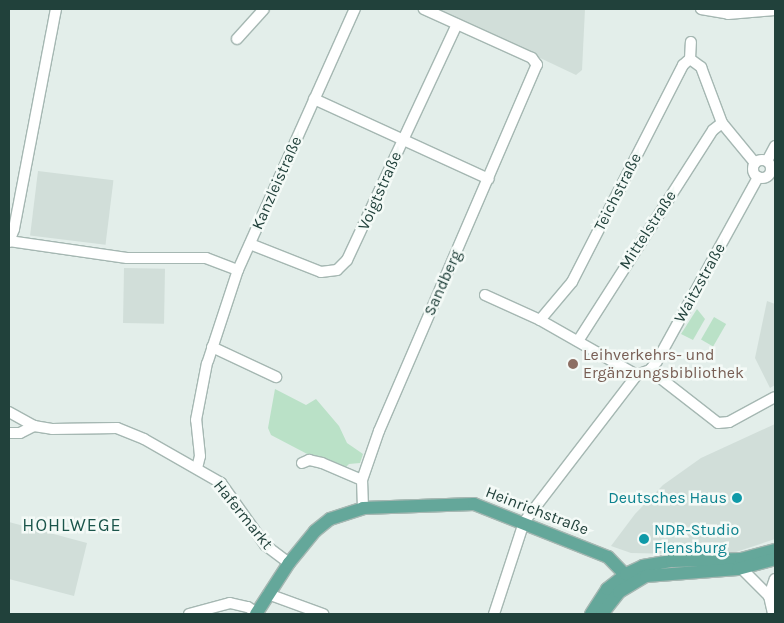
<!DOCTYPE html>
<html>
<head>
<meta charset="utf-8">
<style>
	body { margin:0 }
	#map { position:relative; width:784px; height:623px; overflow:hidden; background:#e3eeea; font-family:Karla,sans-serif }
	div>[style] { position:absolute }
	.built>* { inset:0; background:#d1ded9; transform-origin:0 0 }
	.green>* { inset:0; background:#bae1c7; transform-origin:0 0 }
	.roads { filter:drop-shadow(1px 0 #a5b7b2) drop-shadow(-1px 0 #a5b7b2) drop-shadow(0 1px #a5b7b2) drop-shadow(0 -1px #a5b7b2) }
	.minor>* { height:10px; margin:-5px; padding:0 5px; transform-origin:5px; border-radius:5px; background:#fff }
	.minor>.ring { margin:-5px; padding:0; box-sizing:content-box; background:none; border:10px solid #fff; border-radius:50% }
	.major>* { height:12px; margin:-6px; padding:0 6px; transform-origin:6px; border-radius:6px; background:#64a79a }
	.dots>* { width:14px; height:14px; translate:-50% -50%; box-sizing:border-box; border:2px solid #f4faf7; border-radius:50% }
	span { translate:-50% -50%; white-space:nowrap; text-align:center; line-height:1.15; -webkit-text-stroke:5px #f4faf7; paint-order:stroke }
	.street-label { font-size:16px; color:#21413b }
	.education-label { font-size:16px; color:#785e54 }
	.left { translate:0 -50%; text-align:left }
	.culture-label { font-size:16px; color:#0d838f }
	.right { translate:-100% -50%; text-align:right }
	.neighbourhood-label { font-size:18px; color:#1b554b; letter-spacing:1px }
	.frame { position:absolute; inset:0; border:10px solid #21413b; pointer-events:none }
</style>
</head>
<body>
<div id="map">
	<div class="built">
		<i style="clip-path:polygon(437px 9px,585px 9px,582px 70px,576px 75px)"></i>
		<i style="left:38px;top:171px;width:76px;height:65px;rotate:7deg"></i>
		<i style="left:124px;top:268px;width:41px;height:55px;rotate:1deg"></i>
		<i style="clip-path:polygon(767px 301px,775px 304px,775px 385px,770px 388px,755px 358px)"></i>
		<i style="clip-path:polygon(775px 424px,775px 539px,727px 555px,631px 553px,611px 546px,635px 514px,663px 485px,701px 458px)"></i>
		<i style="clip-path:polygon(9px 522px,87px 543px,74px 596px,9px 579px)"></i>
	</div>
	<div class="green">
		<i style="clip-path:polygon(697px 309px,705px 319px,693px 340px,681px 334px)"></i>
		<i style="left:714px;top:317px;width:14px;height:26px;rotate:30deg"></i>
		<i style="clip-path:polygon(275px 389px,306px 405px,316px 399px,339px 426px,347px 443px,363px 454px,360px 463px,349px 464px,345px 468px,313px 457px,271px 435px,268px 428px)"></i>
	</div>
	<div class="roads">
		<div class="minor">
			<i style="left:701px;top:9px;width:27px;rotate:10deg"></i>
			<i style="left:728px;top:14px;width:47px;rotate:-4.9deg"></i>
			<i style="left:237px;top:39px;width:40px;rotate:-48deg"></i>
			<i style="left:690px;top:59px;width:14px;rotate:36deg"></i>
			<i style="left:701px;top:67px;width:60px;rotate:69.4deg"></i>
			<i style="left:722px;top:123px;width:52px;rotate:50.5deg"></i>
			<i style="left:690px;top:59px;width:17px;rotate:-87deg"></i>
			<i style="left:314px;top:99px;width:192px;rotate:24.6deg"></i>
			<i class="ring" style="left:753px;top:160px;width:8px;height:8px"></i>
			<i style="left:767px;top:161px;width:17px;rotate:-62deg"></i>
			<i style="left:9px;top:241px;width:119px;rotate:8.2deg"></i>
			<i style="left:127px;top:258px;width:79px"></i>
			<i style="left:206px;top:258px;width:34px;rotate:21deg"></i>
			<i style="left:9px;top:242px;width:14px;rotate:-69deg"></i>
			<i style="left:14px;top:229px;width:224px;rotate:-79.2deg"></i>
			<i style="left:250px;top:244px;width:76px;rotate:21.5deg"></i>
			<i style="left:321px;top:272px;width:16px;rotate:-7deg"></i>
			<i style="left:337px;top:270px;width:14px;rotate:-45deg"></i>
			<i style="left:347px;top:260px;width:260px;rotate:-65deg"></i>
			<i style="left:485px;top:295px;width:60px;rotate:24.4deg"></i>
			<i style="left:540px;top:320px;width:112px;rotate:29.6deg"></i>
			<i style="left:540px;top:320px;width:50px;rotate:-49.9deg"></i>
			<i style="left:572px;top:282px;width:244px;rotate:-62.9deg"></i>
			<i style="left:683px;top:65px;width:9px;rotate:-41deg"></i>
			<i style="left:578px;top:341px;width:250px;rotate:-57.4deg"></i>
			<i style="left:713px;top:130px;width:11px;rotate:-38deg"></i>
			<i style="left:212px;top:347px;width:71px;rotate:25.1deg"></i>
			<i style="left:208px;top:361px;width:96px;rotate:-71.8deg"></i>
			<i style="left:238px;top:270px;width:286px;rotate:-65.9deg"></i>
			<i style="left:650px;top:370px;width:86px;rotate:37.9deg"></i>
			<i style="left:718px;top:423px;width:11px;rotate:-5deg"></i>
			<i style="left:729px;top:422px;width:52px;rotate:-28.5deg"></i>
			<i style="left:9px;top:412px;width:29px;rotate:29deg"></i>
			<i style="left:34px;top:426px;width:18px;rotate:9deg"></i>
			<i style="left:52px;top:429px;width:65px;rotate:-0.9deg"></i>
			<i style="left:117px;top:428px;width:29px;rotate:22deg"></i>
			<i style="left:144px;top:439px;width:89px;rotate:29.7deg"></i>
			<i style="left:221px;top:483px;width:76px;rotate:54.6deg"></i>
			<i style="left:265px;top:545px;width:30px;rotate:37deg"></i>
			<i style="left:9px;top:433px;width:11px"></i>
			<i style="left:20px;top:433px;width:16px;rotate:-27deg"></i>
			<i style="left:302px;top:463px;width:8px;rotate:-23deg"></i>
			<i style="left:309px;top:460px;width:13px;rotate:13deg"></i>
			<i style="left:322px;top:463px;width:43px;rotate:23deg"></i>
			<i style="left:197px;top:468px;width:12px;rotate:-76deg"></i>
			<i style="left:200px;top:456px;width:36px;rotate:-96deg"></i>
			<i style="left:196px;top:420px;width:58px;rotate:-79.1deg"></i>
			<i style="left:363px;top:508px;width:28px;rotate:-92deg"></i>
			<i style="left:362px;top:480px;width:52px;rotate:-70.9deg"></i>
			<i style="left:379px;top:431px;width:399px;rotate:-66.7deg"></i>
			<i style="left:537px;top:65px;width:9px;rotate:-126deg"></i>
			<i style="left:532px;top:58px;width:119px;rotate:-155.6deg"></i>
			<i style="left:739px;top:566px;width:42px;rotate:45deg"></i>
			<i style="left:769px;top:596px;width:18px;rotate:77deg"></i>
			<i style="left:268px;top:594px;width:59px;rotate:20deg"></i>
			<i style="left:769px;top:596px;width:18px;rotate:-71deg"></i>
			<i style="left:189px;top:614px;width:42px;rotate:-15deg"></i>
			<i style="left:230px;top:603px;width:18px;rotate:13deg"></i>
			<i style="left:248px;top:607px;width:12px;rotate:35deg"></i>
			<i style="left:494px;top:614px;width:97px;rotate:-71.9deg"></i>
			<i style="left:524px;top:522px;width:185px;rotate:-52.5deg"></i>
			<i style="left:637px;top:375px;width:14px;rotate:-21deg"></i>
			<i style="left:650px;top:370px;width:11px;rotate:-52deg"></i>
			<i style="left:657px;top:361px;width:210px;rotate:-61.2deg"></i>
		</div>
		<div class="major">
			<i style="left:256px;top:614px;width:61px;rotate:-57.1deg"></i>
			<i style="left:289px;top:563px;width:41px;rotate:-50.9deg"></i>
			<i style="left:315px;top:531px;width:19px;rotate:-39deg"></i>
			<i style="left:330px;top:519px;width:35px;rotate:-18deg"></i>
			<i style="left:363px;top:508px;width:111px;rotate:-2.1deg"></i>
			<i style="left:474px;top:504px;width:144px;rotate:21.6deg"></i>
			<i style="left:608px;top:557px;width:35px;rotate:46deg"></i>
			<i style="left:591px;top:614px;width:30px;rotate:-57deg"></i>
			<i style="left:607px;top:589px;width:24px;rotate:-38deg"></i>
			<i style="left:626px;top:574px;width:19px;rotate:-25deg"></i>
			<i style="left:643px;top:566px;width:29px;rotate:-10deg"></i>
			<i style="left:672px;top:561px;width:69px;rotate:-1.7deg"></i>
			<i style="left:741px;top:559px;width:35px;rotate:-15deg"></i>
			<i style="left:602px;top:614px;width:28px;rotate:-52deg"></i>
			<i style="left:619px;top:592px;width:31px;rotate:-31deg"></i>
			<i style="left:646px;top:576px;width:92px;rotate:-4.4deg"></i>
			<i style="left:738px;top:569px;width:38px;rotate:-15deg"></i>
		</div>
	</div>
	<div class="dots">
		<i style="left:573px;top:364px;background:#8d6e63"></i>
		<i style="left:737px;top:498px;background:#0f9aa8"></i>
		<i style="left:644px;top:539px;background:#0f9aa8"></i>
	</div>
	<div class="street-label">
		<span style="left:277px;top:183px;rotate:-66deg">Kanzleistraße</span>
		<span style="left:380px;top:191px;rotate:-66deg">Voigtstraße</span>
		<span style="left:618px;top:192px;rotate:-63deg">Teichstraße</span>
		<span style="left:648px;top:230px;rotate:-57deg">Mittelstraße</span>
		<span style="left:443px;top:283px;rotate:-66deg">Sandberg</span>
		<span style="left:700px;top:283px;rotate:-61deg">Waitzstraße</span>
		<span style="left:537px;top:511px;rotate:21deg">Heinrichstraße</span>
		<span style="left:243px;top:515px;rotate:51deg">Hafermarkt</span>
	</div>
	<div class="education-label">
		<span class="left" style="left:583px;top:364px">Leihverkehrs- und<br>Ergänzungsbibliothek</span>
	</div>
	<div class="culture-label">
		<span class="right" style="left:727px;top:498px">Deutsches Haus</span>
		<span class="left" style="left:654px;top:539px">NDR-Studio<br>Flensburg</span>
	</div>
	<div class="neighbourhood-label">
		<span style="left:72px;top:525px">HOHLWEGE</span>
	</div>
	<div class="frame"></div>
</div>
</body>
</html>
